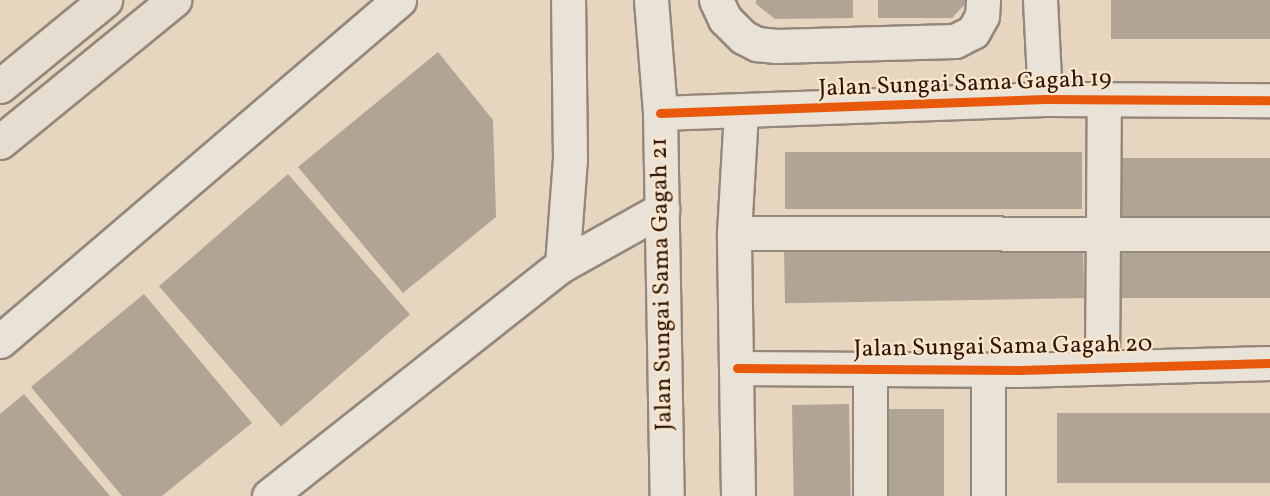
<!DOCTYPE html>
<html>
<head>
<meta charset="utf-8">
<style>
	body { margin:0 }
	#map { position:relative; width:1270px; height:496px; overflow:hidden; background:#e6d6c0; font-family:Vollkorn,serif }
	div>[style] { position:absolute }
	.building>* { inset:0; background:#b0a495; transform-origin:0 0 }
	.roads { filter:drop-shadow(2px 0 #95887b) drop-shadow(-2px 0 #95887b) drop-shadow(0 2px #95887b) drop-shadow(0 -2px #95887b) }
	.minor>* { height:33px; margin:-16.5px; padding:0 16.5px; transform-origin:16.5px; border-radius:16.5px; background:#e9e2d7 }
	.major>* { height:33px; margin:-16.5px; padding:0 16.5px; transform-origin:16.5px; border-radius:16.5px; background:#e6ddd0 }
	.cycleway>* { height:9px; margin:-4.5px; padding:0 4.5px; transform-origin:4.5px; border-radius:4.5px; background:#e8590c }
	span { translate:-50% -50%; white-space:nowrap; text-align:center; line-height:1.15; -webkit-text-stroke:4.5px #f9e6cc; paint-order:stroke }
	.street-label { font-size:24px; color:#2f160a }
</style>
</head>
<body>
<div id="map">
	<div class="building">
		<i style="clip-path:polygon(756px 0,853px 0,853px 18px,775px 19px,756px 4px)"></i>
		<i style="clip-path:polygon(878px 0,969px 0,952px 18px,878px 18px)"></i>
		<i style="left:1111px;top:0;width:159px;height:39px"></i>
		<i style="clip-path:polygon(438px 52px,493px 120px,496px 217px,403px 293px,298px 167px)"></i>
		<i style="left:1082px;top:152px;width:57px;height:297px;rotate:90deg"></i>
		<i style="left:1270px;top:158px;width:62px;height:160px;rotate:90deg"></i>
		<i style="left:288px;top:174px;width:186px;height:171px;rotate:49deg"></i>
		<i style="left:1083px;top:243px;width:55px;height:299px;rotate:89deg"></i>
		<i style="left:1270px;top:247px;width:51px;height:160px;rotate:90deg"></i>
		<i style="clip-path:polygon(144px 294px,252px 423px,162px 496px,122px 496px,31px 387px)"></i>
		<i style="clip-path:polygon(24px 394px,110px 496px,0 496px,0 414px)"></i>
		<i style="left:849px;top:404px;width:92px;height:57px;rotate:89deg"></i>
		<i style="left:882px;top:409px;width:62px;height:87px"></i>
		<i style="left:1270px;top:413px;width:70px;height:213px;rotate:90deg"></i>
	</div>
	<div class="roads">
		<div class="minor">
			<i style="left:651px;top:0;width:113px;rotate:85.4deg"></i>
			<i style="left:660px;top:113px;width:383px;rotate:89deg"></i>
			<i style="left:716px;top:0;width:21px;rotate:65deg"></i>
			<i style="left:725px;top:19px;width:25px;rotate:45deg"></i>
			<i style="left:743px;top:37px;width:16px;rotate:27deg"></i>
			<i style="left:757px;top:44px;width:19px;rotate:6deg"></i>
			<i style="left:776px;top:46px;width:179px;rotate:-1.6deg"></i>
			<i style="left:955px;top:41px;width:20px;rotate:-27deg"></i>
			<i style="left:973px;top:32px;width:18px;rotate:-61deg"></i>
			<i style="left:982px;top:16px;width:16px;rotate:-86deg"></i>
			<i style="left:1040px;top:0;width:99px;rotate:87.1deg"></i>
			<i style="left:660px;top:113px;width:385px;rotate:-2.1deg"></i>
			<i style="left:1045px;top:99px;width:225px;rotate:0.3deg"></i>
			<i style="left:734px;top:233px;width:536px;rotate:0.11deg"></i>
			<i style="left:562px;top:265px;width:106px;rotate:-85.7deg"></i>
			<i style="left:570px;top:159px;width:159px;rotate:-90.7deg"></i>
			<i style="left:0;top:341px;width:525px;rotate:-40.52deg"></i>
			<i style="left:1102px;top:366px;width:267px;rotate:-89.6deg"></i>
			<i style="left:737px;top:368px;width:282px;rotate:0.4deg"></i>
			<i style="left:1019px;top:370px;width:251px;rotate:-1.6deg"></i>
			<i style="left:870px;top:370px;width:126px;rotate:90deg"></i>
			<i style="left:988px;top:370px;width:126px;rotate:90deg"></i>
			<i style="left:269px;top:496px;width:373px;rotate:-38.3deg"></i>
			<i style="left:562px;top:265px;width:115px;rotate:-29.2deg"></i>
			<i style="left:738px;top:496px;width:263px;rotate:-90.9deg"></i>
			<i style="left:734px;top:233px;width:121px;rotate:-86.7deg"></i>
		</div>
		<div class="major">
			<i style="left:0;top:86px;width:136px;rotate:-39.3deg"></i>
			<i style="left:0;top:142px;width:225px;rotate:-39.2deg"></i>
		</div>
	</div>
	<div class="cycleway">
		<i style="left:660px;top:113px;width:385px;rotate:-2.1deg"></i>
		<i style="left:1045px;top:99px;width:225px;rotate:0.3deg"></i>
		<i style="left:737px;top:368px;width:282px;rotate:0.4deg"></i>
		<i style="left:1019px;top:370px;width:251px;rotate:-1.6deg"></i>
	</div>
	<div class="street-label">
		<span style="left:965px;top:85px;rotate:-2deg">Jalan Sungai Sama Gagah 19</span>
		<span style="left:663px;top:284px;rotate:-91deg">Jalan Sungai Sama Gagah 21</span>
		<span style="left:1003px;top:348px;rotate:-1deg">Jalan Sungai Sama Gagah 20</span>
	</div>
</div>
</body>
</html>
